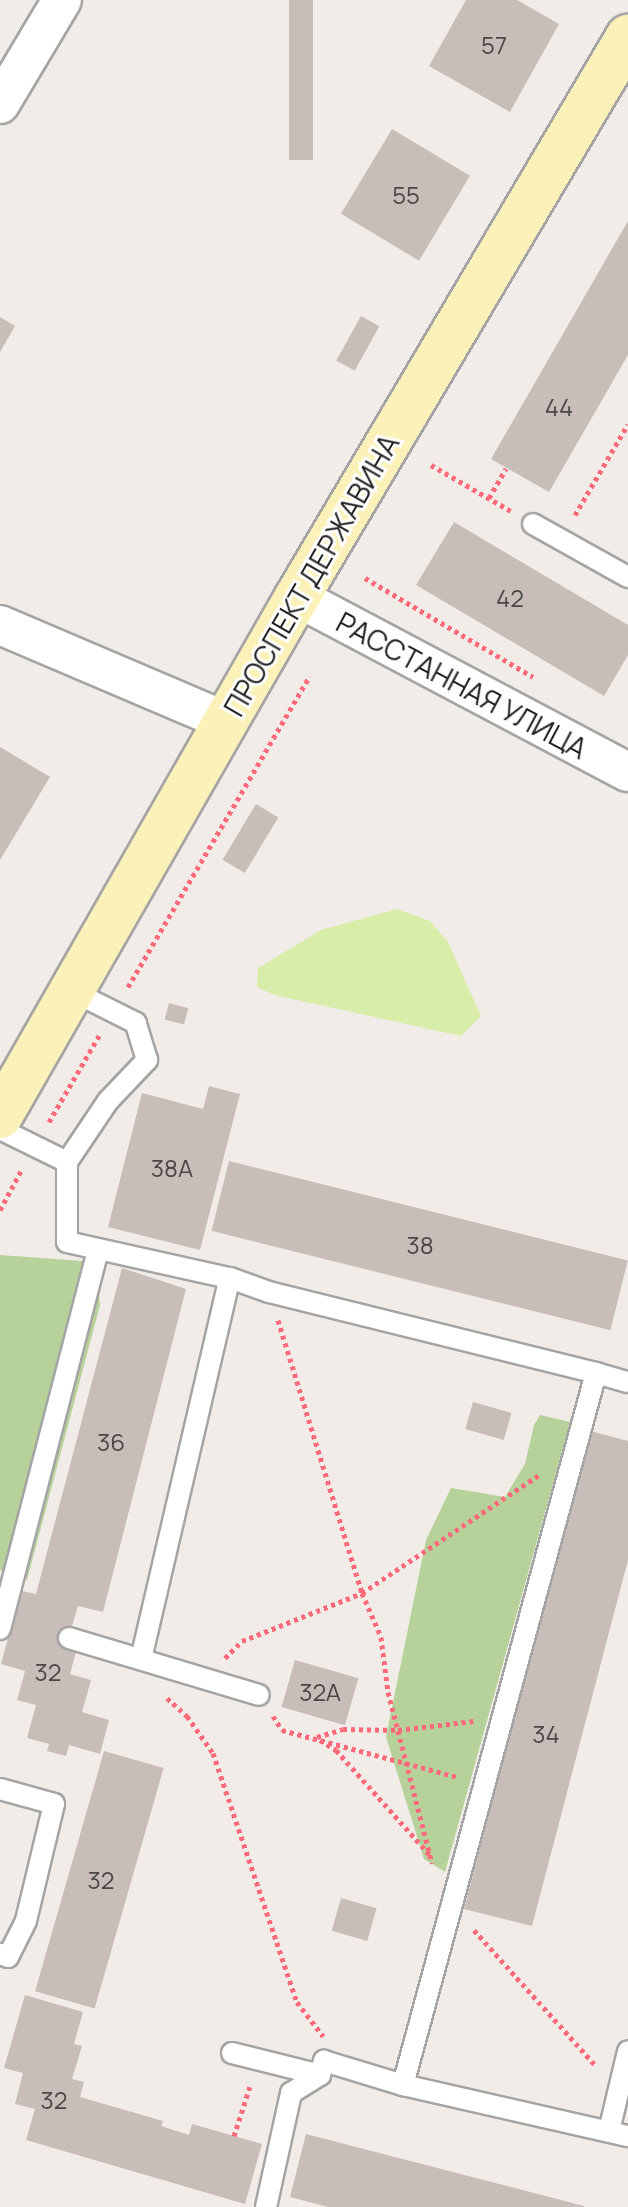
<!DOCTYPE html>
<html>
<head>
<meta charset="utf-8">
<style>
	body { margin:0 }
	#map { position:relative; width:628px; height:2207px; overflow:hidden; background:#f1ece7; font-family:Manrope,sans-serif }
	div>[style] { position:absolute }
	.grass>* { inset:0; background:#d9edab }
	.forest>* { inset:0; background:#b6d29a }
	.building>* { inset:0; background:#c9bdb9; transform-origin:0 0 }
	.path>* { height:5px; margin-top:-2.5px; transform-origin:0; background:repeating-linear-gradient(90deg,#ff6a7a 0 4px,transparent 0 8px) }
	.roads { filter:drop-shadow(2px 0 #a4a4a4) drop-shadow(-2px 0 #a4a4a4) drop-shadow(0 2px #a4a4a4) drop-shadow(0 -2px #a4a4a4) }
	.lane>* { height:20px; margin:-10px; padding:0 10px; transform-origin:10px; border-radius:10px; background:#fff }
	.street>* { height:38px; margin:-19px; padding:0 19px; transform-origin:19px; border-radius:19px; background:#fff }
	.secondary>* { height:44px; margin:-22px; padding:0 22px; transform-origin:22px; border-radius:22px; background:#fcf2b9 }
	span { translate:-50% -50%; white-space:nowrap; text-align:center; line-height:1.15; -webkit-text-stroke:6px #fff; paint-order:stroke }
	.number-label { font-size:24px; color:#4a4746 }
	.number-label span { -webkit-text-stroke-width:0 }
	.street-label { font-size:28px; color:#202020 }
</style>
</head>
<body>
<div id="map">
	<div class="grass">
		<i style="clip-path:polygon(397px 909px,430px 921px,448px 942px,481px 1016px,461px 1036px,274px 995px,257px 987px,258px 968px,321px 930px)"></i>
	</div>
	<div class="forest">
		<i style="clip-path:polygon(0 1255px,96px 1262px,100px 1305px,27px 1580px,0 1570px)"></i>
		<i style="clip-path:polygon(540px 1415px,570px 1422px,445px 1872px,424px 1859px,386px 1737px,426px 1540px,451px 1488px,505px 1497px,525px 1464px,534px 1425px)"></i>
	</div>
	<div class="building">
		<i style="left:289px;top:0;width:24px;height:160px"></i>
		<i style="clip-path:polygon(466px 0,517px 0,559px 24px,510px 112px,429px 66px)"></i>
		<i style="left:392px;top:129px;width:91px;height:99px;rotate:31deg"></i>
		<i style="clip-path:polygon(628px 221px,628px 355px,549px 492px,491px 459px)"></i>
		<i style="left:361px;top:316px;width:21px;height:51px;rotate:29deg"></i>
		<i style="clip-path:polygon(0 317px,15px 326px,0 352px)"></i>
		<i style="clip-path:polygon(454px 522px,628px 625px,628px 655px,604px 696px,416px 585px)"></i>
		<i style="clip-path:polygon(0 747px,50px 777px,0 860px)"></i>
		<i style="left:256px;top:804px;width:26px;height:65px;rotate:31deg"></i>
		<i style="left:169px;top:1003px;width:20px;height:17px;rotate:15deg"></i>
		<i style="clip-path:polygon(209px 1086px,240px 1094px,200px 1250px,108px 1227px,142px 1093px,203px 1109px)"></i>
		<i style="left:229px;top:1161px;width:411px;height:72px;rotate:14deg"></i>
		<i style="clip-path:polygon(122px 1268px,186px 1289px,103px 1612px,78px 1606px,68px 1639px,79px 1641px,70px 1674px,91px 1680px,82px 1712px,109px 1720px,100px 1754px,69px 1745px,66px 1756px,47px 1751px,49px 1744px,27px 1738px,36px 1705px,17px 1700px,25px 1671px,1px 1664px,10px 1631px,4px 1629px,9px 1610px,16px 1612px,22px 1591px,36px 1594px)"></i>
		<i style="left:473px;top:1402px;width:40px;height:28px;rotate:16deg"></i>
		<i style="clip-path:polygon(590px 1431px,628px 1441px,628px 1560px,532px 1926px,464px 1909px)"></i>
		<i style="left:295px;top:1660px;width:66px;height:49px;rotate:16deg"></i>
		<i style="left:104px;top:1751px;width:62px;height:250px;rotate:16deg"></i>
		<i style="left:341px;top:1898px;width:37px;height:34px;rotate:16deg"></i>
		<i style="clip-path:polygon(25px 1995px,83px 2012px,74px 2044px,82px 2046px,72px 2079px,84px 2082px,80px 2097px,163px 2121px,161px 2126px,189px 2135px,192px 2124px,262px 2144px,245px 2204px,26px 2140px,35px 2109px,15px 2104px,23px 2073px,4px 2068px)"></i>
		<i style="clip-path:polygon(306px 2134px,584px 2206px,584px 2207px,328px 2207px,290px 2197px)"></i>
	</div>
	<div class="path">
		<i style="left:431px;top:465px;width:92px;rotate:29.9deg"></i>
		<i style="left:489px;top:498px;width:34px;rotate:-60deg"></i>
		<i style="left:575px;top:515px;width:105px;rotate:-59.8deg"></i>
		<i style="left:365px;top:578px;width:195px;rotate:30.5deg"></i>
		<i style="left:128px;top:987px;width:360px;rotate:-59.7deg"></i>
		<i style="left:49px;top:1122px;width:102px;rotate:-59.9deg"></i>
		<i style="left:0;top:1210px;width:47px;rotate:-61.8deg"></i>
		<i style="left:278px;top:1320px;width:286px;rotate:72.9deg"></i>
		<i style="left:362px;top:1593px;width:48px;rotate:66.6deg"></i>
		<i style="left:381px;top:1637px;width:55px;rotate:82.7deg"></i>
		<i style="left:388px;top:1692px;width:177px;rotate:75.6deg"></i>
		<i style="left:225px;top:1658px;width:24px;rotate:-45deg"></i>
		<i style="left:242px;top:1641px;width:129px;rotate:-21.8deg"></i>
		<i style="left:362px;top:1593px;width:213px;rotate:-33.7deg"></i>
		<i style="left:167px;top:1698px;width:27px;rotate:42deg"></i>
		<i style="left:187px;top:1716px;width:45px;rotate:54.9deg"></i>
		<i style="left:213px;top:1753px;width:263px;rotate:71.4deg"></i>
		<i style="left:297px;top:2002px;width:43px;rotate:52.6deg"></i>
		<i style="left:273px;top:1716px;width:17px;rotate:57deg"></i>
		<i style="left:282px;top:1730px;width:181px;rotate:15deg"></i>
		<i style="left:317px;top:1737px;width:27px;rotate:-17deg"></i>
		<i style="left:343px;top:1729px;width:55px;rotate:1deg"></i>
		<i style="left:398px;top:1730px;width:76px;rotate:-6.8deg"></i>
		<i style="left:320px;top:1740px;width:19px;rotate:32deg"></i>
		<i style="left:336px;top:1750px;width:140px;rotate:48.2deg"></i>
		<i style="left:474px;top:1930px;width:181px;rotate:48.1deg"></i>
		<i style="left:234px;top:2136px;width:52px;rotate:-72.3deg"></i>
	</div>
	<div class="roads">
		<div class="lane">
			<i style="left:533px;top:524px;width:109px;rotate:29.2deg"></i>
			<i style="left:0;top:1129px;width:75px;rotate:26.2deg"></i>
			<i style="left:67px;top:1162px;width:73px;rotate:-56.1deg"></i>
			<i style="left:108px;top:1101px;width:57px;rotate:-46.4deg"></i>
			<i style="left:147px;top:1060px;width:39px;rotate:-107deg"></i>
			<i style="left:136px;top:1023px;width:74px;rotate:-153.4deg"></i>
			<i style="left:67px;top:1162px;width:80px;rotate:90deg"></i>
			<i style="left:67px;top:1242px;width:167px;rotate:12.5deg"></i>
			<i style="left:230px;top:1278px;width:41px;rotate:19.7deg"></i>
			<i style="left:269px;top:1292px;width:337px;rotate:13.9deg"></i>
			<i style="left:596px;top:1373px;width:738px;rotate:105.17deg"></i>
			<i style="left:596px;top:1373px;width:33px;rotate:16deg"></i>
			<i style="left:0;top:1629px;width:392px;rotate:-75.5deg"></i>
			<i style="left:69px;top:1638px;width:198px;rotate:16.7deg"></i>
			<i style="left:141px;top:1659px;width:391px;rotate:-76.9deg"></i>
			<i style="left:0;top:1789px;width:56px;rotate:15.5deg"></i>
			<i style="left:54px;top:1804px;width:120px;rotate:103.5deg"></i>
			<i style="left:26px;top:1921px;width:40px;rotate:116.6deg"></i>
			<i style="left:8px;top:1957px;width:9px;rotate:-159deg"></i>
			<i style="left:232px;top:2053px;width:91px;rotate:14deg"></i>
			<i style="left:609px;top:2131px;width:82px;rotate:-76.6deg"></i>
			<i style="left:266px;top:2207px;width:117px;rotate:-77.6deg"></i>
			<i style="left:291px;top:2093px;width:34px;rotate:-32deg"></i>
			<i style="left:320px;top:2075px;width:15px;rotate:-74deg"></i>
			<i style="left:324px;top:2061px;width:83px;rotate:16.9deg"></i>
			<i style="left:403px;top:2085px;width:231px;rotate:12.8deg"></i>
		</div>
		<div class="street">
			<i style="left:0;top:104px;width:121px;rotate:-59.2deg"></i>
			<i style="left:297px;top:597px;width:374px;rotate:27.9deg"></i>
			<i style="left:0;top:625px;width:245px;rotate:23.1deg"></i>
		</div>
		<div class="secondary">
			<i style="left:0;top:1116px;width:598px;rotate:-60.22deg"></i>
			<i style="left:297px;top:597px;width:651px;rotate:-59.41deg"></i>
		</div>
	</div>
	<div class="number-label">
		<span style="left:494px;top:45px">57</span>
		<span style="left:406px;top:195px">55</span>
		<span style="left:559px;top:407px">44</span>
		<span style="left:510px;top:598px">42</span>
		<span style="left:172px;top:1168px">38А</span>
		<span style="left:420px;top:1245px">38</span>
		<span style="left:111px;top:1442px">36</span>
		<span style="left:48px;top:1672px">32</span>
		<span style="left:320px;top:1692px">32А</span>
		<span style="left:546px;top:1734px">34</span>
		<span style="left:101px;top:1880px">32</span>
		<span style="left:54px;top:2100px">32</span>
	</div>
	<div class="street-label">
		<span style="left:311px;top:575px;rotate:-60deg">ПРОСПЕКТ ДЕРЖАВИНА</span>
		<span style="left:462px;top:685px;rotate:28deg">РАССТАННАЯ УЛИЦА</span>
	</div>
</div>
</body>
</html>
